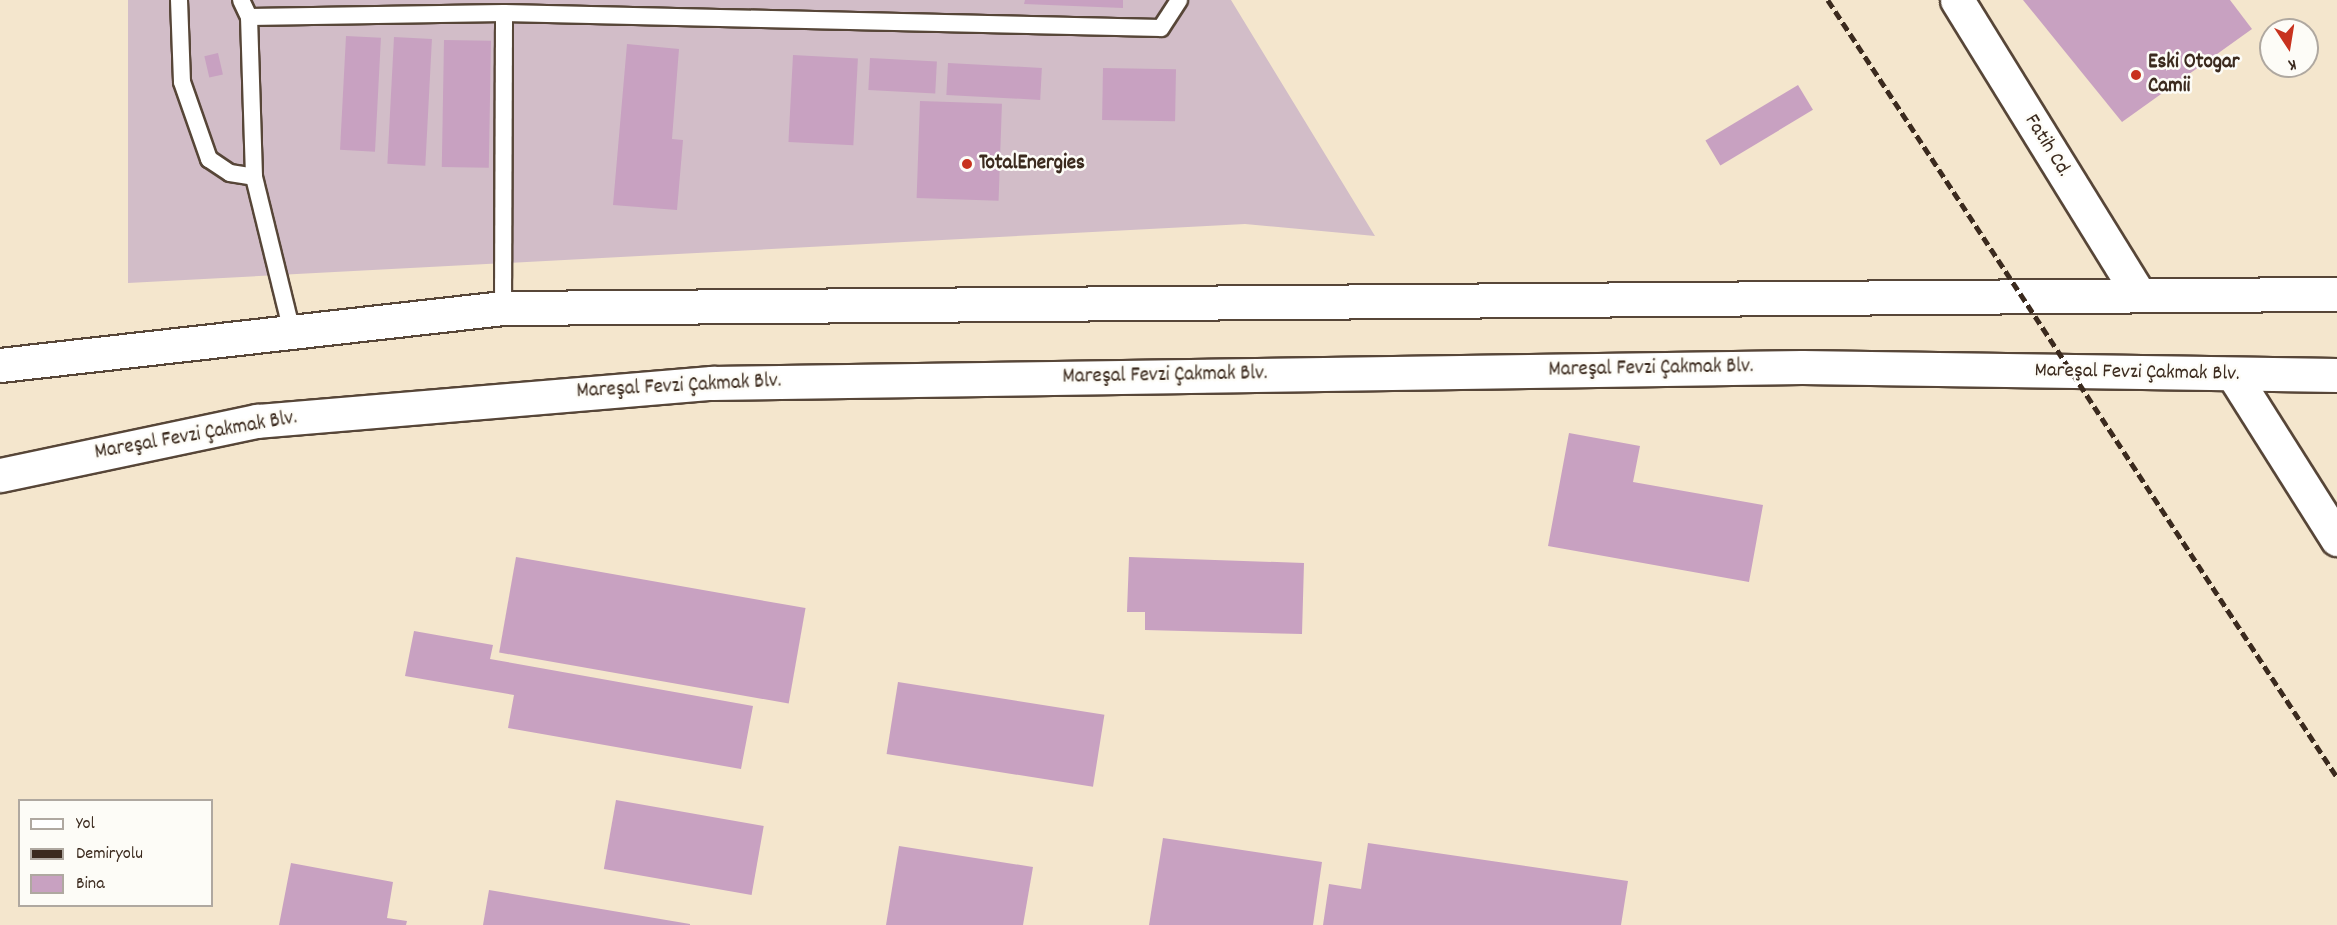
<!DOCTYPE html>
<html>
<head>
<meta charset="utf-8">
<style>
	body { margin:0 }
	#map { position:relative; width:2337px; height:925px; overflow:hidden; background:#f4e6cd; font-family:Dekko,sans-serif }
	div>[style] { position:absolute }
	.industrial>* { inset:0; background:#d2bdc8 }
	.building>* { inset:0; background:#c8a1c1; transform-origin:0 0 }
	.roads { filter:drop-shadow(2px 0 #574638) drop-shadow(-2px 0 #574638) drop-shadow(0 2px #574638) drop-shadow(0 -2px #574638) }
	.service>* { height:16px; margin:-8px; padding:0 8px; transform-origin:8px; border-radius:8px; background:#fff }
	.minor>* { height:33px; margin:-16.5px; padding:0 16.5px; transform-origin:16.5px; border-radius:16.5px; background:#fff }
	.tertiary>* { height:33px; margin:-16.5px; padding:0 16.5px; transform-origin:16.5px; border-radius:16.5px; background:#fff }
	.primary>* { height:33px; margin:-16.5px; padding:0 16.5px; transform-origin:16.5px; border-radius:16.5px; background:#fff }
	.rail>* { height:4.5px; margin-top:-2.25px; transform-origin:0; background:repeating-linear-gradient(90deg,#3b2a1e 0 9px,transparent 0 13.5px) }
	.dots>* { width:16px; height:16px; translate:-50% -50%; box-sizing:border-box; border:3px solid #fdfcf7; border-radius:50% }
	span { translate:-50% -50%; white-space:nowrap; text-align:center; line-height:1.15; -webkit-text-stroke:5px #fdfcf7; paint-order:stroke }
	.poi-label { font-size:21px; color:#3b2a1e; font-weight:700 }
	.left { translate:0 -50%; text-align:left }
	.street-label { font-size:21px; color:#3b2a1e }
	.legend { position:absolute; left:18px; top:799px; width:195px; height:108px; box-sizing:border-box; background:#fdfcf7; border:2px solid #afa8a0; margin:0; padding:8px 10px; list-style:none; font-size:18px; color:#3b2a1e }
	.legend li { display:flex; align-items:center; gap:12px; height:30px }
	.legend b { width:30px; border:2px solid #afa8a0 }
	.north { position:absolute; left:2259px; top:18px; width:60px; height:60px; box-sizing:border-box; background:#fdfcf7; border:2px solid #afa8a0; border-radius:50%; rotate:168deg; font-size:16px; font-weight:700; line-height:24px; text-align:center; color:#3b2a1e }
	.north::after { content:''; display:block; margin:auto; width:21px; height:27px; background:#c8321e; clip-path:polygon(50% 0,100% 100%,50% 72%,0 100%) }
</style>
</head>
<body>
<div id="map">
	<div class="industrial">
		<i style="clip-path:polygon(128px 0,1231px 0,1375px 236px,1245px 224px,128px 283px)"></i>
	</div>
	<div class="building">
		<i style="clip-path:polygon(1025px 0,1123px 0,1123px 8px,1024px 4px)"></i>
		<i style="clip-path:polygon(2023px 0,2230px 0,2252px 29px,2122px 122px)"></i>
		<i style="left:346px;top:36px;width:35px;height:114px;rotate:3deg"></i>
		<i style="left:394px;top:37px;width:38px;height:127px;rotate:3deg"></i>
		<i style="left:444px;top:40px;width:47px;height:127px;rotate:1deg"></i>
		<i style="clip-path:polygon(627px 44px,679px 49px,672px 139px,683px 140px,677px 210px,613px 205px)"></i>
		<i style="left:218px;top:53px;width:22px;height:14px;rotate:77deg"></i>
		<i style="left:793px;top:55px;width:65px;height:87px;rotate:3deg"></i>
		<i style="left:870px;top:58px;width:67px;height:32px;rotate:3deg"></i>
		<i style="left:948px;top:63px;width:94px;height:32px;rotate:3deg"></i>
		<i style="left:1103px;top:68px;width:73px;height:52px;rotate:1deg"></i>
		<i style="left:1798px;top:85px;width:29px;height:108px;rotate:59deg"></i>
		<i style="left:920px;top:101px;width:82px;height:97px;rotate:2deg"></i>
		<i style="clip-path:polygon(1569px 433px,1640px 446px,1633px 482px,1763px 505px,1749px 582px,1548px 546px)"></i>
		<i style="left:516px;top:557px;width:294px;height:97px;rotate:10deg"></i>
		<i style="clip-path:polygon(1129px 557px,1304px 563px,1302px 634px,1145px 630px,1145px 612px,1127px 612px)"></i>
		<i style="clip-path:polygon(414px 631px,493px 645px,490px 659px,753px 706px,741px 769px,508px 728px,514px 695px,405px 676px)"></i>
		<i style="left:898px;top:682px;width:209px;height:73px;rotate:9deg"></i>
		<i style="left:616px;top:800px;width:150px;height:70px;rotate:10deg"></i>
		<i style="clip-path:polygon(1163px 838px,1322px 862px,1313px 925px,1149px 925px)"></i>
		<i style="clip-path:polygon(1368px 843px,1628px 881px,1621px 925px,1323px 925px,1329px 884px,1361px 889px)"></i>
		<i style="clip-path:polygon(899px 846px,1033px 867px,1023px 925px,886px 925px)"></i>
		<i style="clip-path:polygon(291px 863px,393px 882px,387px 918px,407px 921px,406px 925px,279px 925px)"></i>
		<i style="clip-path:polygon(489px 890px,690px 924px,690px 925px,483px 925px)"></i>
	</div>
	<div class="roads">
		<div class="service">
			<i style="left:179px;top:0;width:82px;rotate:87.9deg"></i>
			<i style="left:182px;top:82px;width:82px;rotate:70.7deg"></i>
			<i style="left:209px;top:159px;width:25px;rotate:34deg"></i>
			<i style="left:230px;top:173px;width:24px;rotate:9deg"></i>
			<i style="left:241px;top:0;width:19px;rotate:65deg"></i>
			<i style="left:249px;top:17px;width:160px;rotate:88.2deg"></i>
			<i style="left:254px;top:177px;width:160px;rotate:76.2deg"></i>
			<i style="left:249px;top:17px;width:255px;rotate:-0.9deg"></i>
			<i style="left:504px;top:13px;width:657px;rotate:1.31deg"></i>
			<i style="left:1161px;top:28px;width:33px;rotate:-57deg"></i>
			<i style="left:503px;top:308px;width:295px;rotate:-89.8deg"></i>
		</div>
		<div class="minor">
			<i style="left:2234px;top:376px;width:193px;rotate:57.7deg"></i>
		</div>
		<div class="tertiary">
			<i style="left:1957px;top:0;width:344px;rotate:58.3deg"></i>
		</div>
		<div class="primary">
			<i style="left:0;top:365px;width:506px;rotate:-6.47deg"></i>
			<i style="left:503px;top:308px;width:1834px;rotate:-0.44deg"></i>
			<i style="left:0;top:475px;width:263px;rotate:-11.9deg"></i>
			<i style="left:257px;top:421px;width:457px;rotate:-4.8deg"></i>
			<i style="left:712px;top:383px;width:1090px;rotate:-0.84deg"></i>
			<i style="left:1802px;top:367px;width:535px;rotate:0.86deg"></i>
		</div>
	</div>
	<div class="rail">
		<i style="left:1828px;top:0;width:929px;rotate:56.77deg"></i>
	</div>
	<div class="dots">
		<i style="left:2136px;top:75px;background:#c8321e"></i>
		<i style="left:967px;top:164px;background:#c8321e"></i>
	</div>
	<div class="poi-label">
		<span class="left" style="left:2148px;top:75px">Eski Otogar<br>Camii</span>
		<span class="left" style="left:979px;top:164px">TotalEnergies</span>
	</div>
	<div class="street-label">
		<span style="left:2047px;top:146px;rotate:58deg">Fatih Cd.</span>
		<span style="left:1651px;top:369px;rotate:-1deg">Mareşal Fevzi Çakmak Blv.</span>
		<span style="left:2137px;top:373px;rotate:1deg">Mareşal Fevzi Çakmak Blv.</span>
		<span style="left:1165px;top:376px;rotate:-1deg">Mareşal Fevzi Çakmak Blv.</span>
		<span style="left:679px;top:387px;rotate:-3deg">Mareşal Fevzi Çakmak Blv.</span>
		<span style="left:196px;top:436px;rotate:-10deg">Mareşal Fevzi Çakmak Blv.</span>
	</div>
	<ul class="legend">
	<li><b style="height:8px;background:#fff"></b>Yol</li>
	<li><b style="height:8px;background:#3b2a1e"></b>Demiryolu</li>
	<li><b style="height:16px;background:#c8a1c1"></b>Bina</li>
	</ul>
	<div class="north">K</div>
</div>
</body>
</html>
